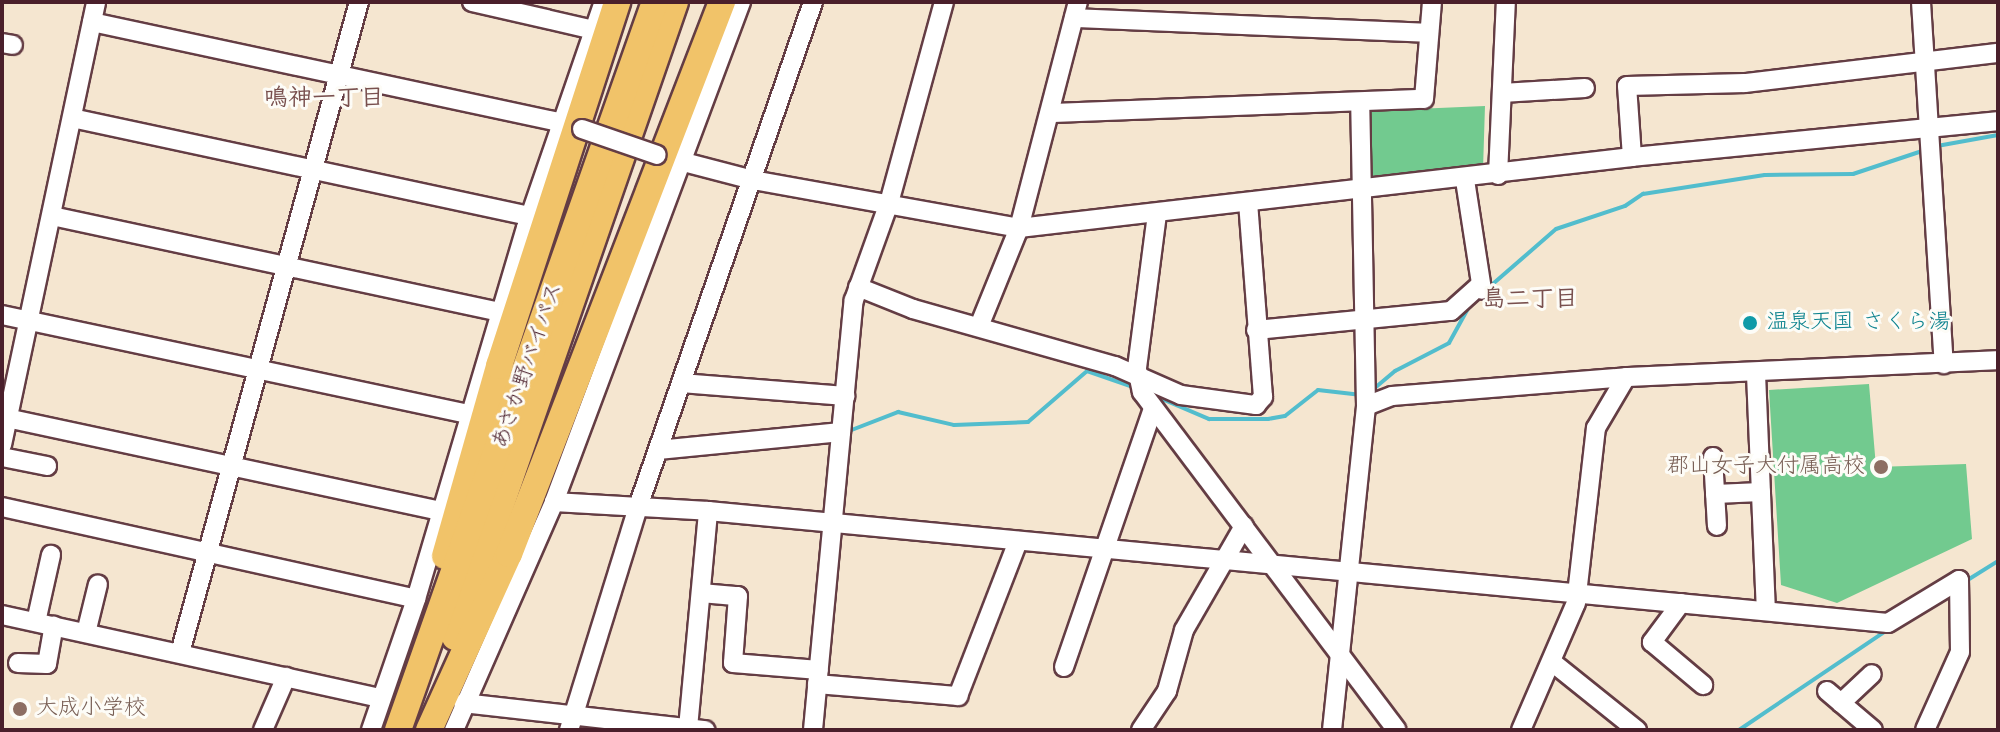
<!DOCTYPE html>
<html>
<head>
<meta charset="utf-8">
<style>
	body { margin:0 }
	#map { position:relative; width:2000px; height:732px; overflow:hidden; background:#f5e6d0; font-family:Kalam,"Klee One",sans-serif }
	div>[style] { position:absolute }
	.green>* { inset:0; background:#72ca8f }
	.stream>* { height:4px; margin:-2px; padding:0 2px; transform-origin:2px; border-radius:2px; background:#52bdcd }
	.roads { filter:drop-shadow(2px 0 #643d44) drop-shadow(-2px 0 #643d44) drop-shadow(0 2px #643d44) drop-shadow(0 -2px #643d44) }
	.minor>* { height:18px; margin:-9px; padding:0 9px; transform-origin:9px; border-radius:9px; background:#fff }
	.highway>* { height:26px; margin:-13px; padding:0 13px; transform-origin:13px; border-radius:13px; background:#f1c369 }
	.bridges { filter:drop-shadow(2px 0 #643d44) drop-shadow(-2px 0 #643d44) drop-shadow(0 2px #643d44) drop-shadow(0 -2px #643d44) }
	.minor-bridge>* { height:18px; margin:-9px; padding:0 9px; transform-origin:9px; border-radius:9px; background:#fff }
	.dots>* { width:22px; height:22px; translate:-50% -50%; box-sizing:border-box; border:4px solid #fdfcf7; border-radius:50% }
	span { translate:-50% -50%; white-space:nowrap; text-align:center; line-height:1.15; -webkit-text-stroke:6px #fdfcf7; paint-order:stroke }
	.culture-label { font-size:22px; color:#0d838f }
	.left { translate:0 -50%; text-align:left }
	.street-label { font-size:22px; color:#4a1f2b }
	.education-label { font-size:22px; color:#785e54 }
	.right { translate:-100% -50%; text-align:right }
	.neighbourhood-label { font-size:24px; color:#79504e; font-weight:700 }
	.frame { position:absolute; inset:0; border:4px solid #4a1f2b; pointer-events:none }
</style>
</head>
<body>
<div id="map">
	<div class="green">
		<i style="clip-path:polygon(1485px 106px,1483px 169px,1373px 183px,1367px 177px,1369px 111px)"></i>
		<i style="clip-path:polygon(1869px 384px,1876px 467px,1966px 464px,1972px 539px,1837px 603px,1781px 585px,1769px 390px)"></i>
	</div>
	<div class="stream">
		<i style="left:1937px;top:146px;width:62px;rotate:-10.2deg"></i>
		<i style="left:1487px;top:289px;width:91px;rotate:-41deg"></i>
		<i style="left:1556px;top:229px;width:73px;rotate:-18.4deg"></i>
		<i style="left:1625px;top:206px;width:22px;rotate:-34deg"></i>
		<i style="left:1643px;top:194px;width:123px;rotate:-8.9deg"></i>
		<i style="left:1765px;top:175px;width:88px;rotate:-0.7deg"></i>
		<i style="left:1853px;top:174px;width:76px;rotate:-18.4deg"></i>
		<i style="left:1370px;top:392px;width:33px;rotate:-40deg"></i>
		<i style="left:1395px;top:371px;width:61px;rotate:-27.4deg"></i>
		<i style="left:1449px;top:343px;width:46px;rotate:-61.2deg"></i>
		<i style="left:1155px;top:396px;width:59px;rotate:23.1deg"></i>
		<i style="left:1209px;top:419px;width:59px"></i>
		<i style="left:1268px;top:419px;width:17px;rotate:-10deg"></i>
		<i style="left:1285px;top:416px;width:42px;rotate:-38.2deg"></i>
		<i style="left:1318px;top:390px;width:44px;rotate:6.5deg"></i>
		<i style="left:849px;top:431px;width:53px;rotate:-21.2deg"></i>
		<i style="left:898px;top:412px;width:57px;rotate:13.1deg"></i>
		<i style="left:954px;top:425px;width:74px;rotate:-2.3deg"></i>
		<i style="left:1028px;top:422px;width:78px;rotate:-40.8deg"></i>
		<i style="left:1087px;top:371px;width:52px;rotate:19.1deg"></i>
		<i style="left:1966px;top:581px;width:38px;rotate:-32deg"></i>
		<i style="left:1739px;top:730px;width:179px;rotate:-34deg"></i>
	</div>
	<div class="roads">
		<div class="minor">
			<i style="left:472px;top:2px;width:125px;rotate:12.9deg"></i>
			<i style="left:1921px;top:2px;width:363px;rotate:86.4deg"></i>
			<i style="left:1074px;top:18px;width:355px;rotate:2.4deg"></i>
			<i style="left:92px;top:22px;width:491px;rotate:12.1deg"></i>
			<i style="left:2px;top:43px;width:11px;rotate:10deg"></i>
			<i style="left:1502px;top:93px;width:83px;rotate:-3.4deg"></i>
			<i style="left:1053px;top:113px;width:371px;rotate:-2.2deg"></i>
			<i style="left:1424px;top:99px;width:97px;rotate:-85.3deg"></i>
			<i style="left:72px;top:118px;width:468px;rotate:12.1deg"></i>
			<i style="left:657px;top:155px;width:99px;rotate:14.6deg"></i>
			<i style="left:753px;top:180px;width:270px;rotate:10.2deg"></i>
			<i style="left:1019px;top:228px;width:617px;rotate:-6.61deg"></i>
			<i style="left:1632px;top:157px;width:368px;rotate:-5.6deg"></i>
			<i style="left:1632px;top:157px;width:71px;rotate:-94deg"></i>
			<i style="left:1627px;top:86px;width:118px;rotate:-1.5deg"></i>
			<i style="left:1745px;top:83px;width:255px;rotate:-6.8deg"></i>
			<i style="left:1498px;top:175px;width:173px;rotate:-87.4deg"></i>
			<i style="left:1465px;top:180px;width:111px;rotate:81.2deg"></i>
			<i style="left:1157px;top:214px;width:156px;rotate:97.4deg"></i>
			<i style="left:1137px;top:369px;width:24px;rotate:78deg"></i>
			<i style="left:1142px;top:392px;width:423px;rotate:53deg"></i>
			<i style="left:52px;top:216px;width:457px;rotate:12.1deg"></i>
			<i style="left:858px;top:287px;width:59px;rotate:21.8deg"></i>
			<i style="left:913px;top:309px;width:210px;rotate:15.8deg"></i>
			<i style="left:1115px;top:366px;width:72px;rotate:23.7deg"></i>
			<i style="left:1181px;top:395px;width:76px;rotate:7.6deg"></i>
			<i style="left:1256px;top:405px;width:11px;rotate:-49deg"></i>
			<i style="left:1263px;top:397px;width:194px;rotate:-94.4deg"></i>
			<i style="left:2px;top:315px;width:477px;rotate:12deg"></i>
			<i style="left:980px;top:324px;width:104px;rotate:-67.9deg"></i>
			<i style="left:1019px;top:228px;width:234px;rotate:-75.4deg"></i>
			<i style="left:1256px;top:330px;width:196px;rotate:-5.6deg"></i>
			<i style="left:1451px;top:311px;width:38px;rotate:-42deg"></i>
			<i style="left:1756px;top:374px;width:236px;rotate:87.6deg"></i>
			<i style="left:681px;top:383px;width:165px;rotate:4.5deg"></i>
			<i style="left:1366px;top:406px;width:28px;rotate:-21deg"></i>
			<i style="left:1392px;top:396px;width:235px;rotate:-4.6deg"></i>
			<i style="left:1626px;top:377px;width:372px;rotate:-2.6deg"></i>
			<i style="left:2px;top:417px;width:449px;rotate:12.1deg"></i>
			<i style="left:2px;top:445px;width:453px;rotate:-78deg"></i>
			<i style="left:658px;top:450px;width:184px;rotate:-5.6deg"></i>
			<i style="left:2px;top:457px;width:46px;rotate:11.3deg"></i>
			<i style="left:1713px;top:457px;width:69px;rotate:86.7deg"></i>
			<i style="left:1715px;top:494px;width:46px;rotate:-2.5deg"></i>
			<i style="left:554px;top:502px;width:154px;rotate:3.3deg"></i>
			<i style="left:708px;top:511px;width:1185px;rotate:5.42deg"></i>
			<i style="left:1888px;top:623px;width:83px;rotate:-31.2deg"></i>
			<i style="left:1959px;top:580px;width:72px;rotate:89.2deg"></i>
			<i style="left:1960px;top:652px;width:85px;rotate:114.2deg"></i>
			<i style="left:2px;top:507px;width:424px;rotate:12.5deg"></i>
			<i style="left:701px;top:593px;width:37px;rotate:5deg"></i>
			<i style="left:738px;top:596px;width:67px;rotate:94.3deg"></i>
			<i style="left:733px;top:663px;width:86px;rotate:4.7deg"></i>
			<i style="left:1681px;top:603px;width:49px;rotate:126.6deg"></i>
			<i style="left:1652px;top:642px;width:67px;rotate:40.1deg"></i>
			<i style="left:2px;top:615px;width:388px;rotate:12.4deg"></i>
			<i style="left:36px;top:622px;width:69px;rotate:-77.4deg"></i>
			<i style="left:86px;top:633px;width:50px;rotate:-76.2deg"></i>
			<i style="left:180px;top:653px;width:675px;rotate:-74.63deg"></i>
			<i style="left:1552px;top:662px;width:109px;rotate:38.7deg"></i>
			<i style="left:18px;top:663px;width:29px;rotate:2deg"></i>
			<i style="left:47px;top:664px;width:39px;rotate:-80deg"></i>
			<i style="left:1064px;top:667px;width:274px;rotate:-71deg"></i>
			<i style="left:817px;top:684px;width:142px;rotate:4.9deg"></i>
			<i style="left:958px;top:696px;width:166px;rotate:-68.8deg"></i>
			<i style="left:1827px;top:691px;width:60px;rotate:40.3deg"></i>
			<i style="left:463px;top:703px;width:244px;rotate:6.4deg"></i>
			<i style="left:1841px;top:703px;width:42px;rotate:-43.1deg"></i>
			<i style="left:688px;top:728px;width:218px;rotate:-84.7deg"></i>
			<i style="left:263px;top:730px;width:58px;rotate:-66.5deg"></i>
			<i style="left:371px;top:730px;width:139px;rotate:-71deg"></i>
			<i style="left:416px;top:599px;width:387px;rotate:-73.5deg"></i>
			<i style="left:526px;top:228px;width:239px;rotate:-71deg"></i>
			<i style="left:454px;top:730px;width:249px;rotate:-66.3deg"></i>
			<i style="left:554px;top:502px;width:534px;rotate:-69.49deg"></i>
			<i style="left:569px;top:730px;width:237px;rotate:-72.8deg"></i>
			<i style="left:639px;top:504px;width:531px;rotate:-70.88deg"></i>
			<i style="left:813px;top:730px;width:432px;rotate:-84.6deg"></i>
			<i style="left:854px;top:300px;width:103px;rotate:-70.2deg"></i>
			<i style="left:889px;top:203px;width:208px;rotate:-74.7deg"></i>
			<i style="left:1141px;top:730px;width:47px;rotate:-56.3deg"></i>
			<i style="left:1167px;top:691px;width:63px;rotate:-74.4deg"></i>
			<i style="left:1184px;top:630px;width:120px;rotate:-60deg"></i>
			<i style="left:1332px;top:730px;width:326px;rotate:-84deg"></i>
			<i style="left:1366px;top:406px;width:303px;rotate:-91.1deg"></i>
			<i style="left:1521px;top:730px;width:138px;rotate:-66.6deg"></i>
			<i style="left:1576px;top:603px;width:176px;rotate:-83.5deg"></i>
			<i style="left:1596px;top:428px;width:59px;rotate:-59.5deg"></i>
		</div>
		<div class="highway">
			<i style="left:445px;top:556px;width:198px;rotate:-74.1deg"></i>
			<i style="left:499px;top:366px;width:383px;rotate:-72deg"></i>
			<i style="left:455px;top:637px;width:672px;rotate:-70.89deg"></i>
			<i style="left:398px;top:730px;width:772px;rotate:-70.56deg"></i>
			<i style="left:429px;top:730px;width:193px;rotate:-65.6deg"></i>
			<i style="left:509px;top:554px;width:592px;rotate:-68.9deg"></i>
		</div>
	</div>
	<div class="bridges">
		<div class="minor-bridge">
			<i style="left:582px;top:129px;width:79px;rotate:19.1deg"></i>
		</div>
	</div>
	<div class="dots">
		<i style="left:1750px;top:323px;background:#0f9aa8"></i>
		<i style="left:1881px;top:467px;background:#8d6e63"></i>
		<i style="left:20px;top:709px;background:#8d6e63"></i>
	</div>
	<div class="culture-label">
		<span class="left" style="left:1766px;top:323px">温泉天国 さくら湯</span>
	</div>
	<div class="street-label">
		<span style="left:528px;top:366px;rotate:-71deg">あさか野バイパス</span>
	</div>
	<div class="education-label">
		<span class="right" style="left:1865px;top:467px">郡山女子大付属高校</span>
		<span class="left" style="left:36px;top:709px">大成小学校</span>
	</div>
	<div class="neighbourhood-label">
		<span style="left:324px;top:99px">鳴神一丁目</span>
		<span style="left:1530px;top:300px">島二丁目</span>
	</div>
	<div class="frame"></div>
</div>
</body>
</html>
